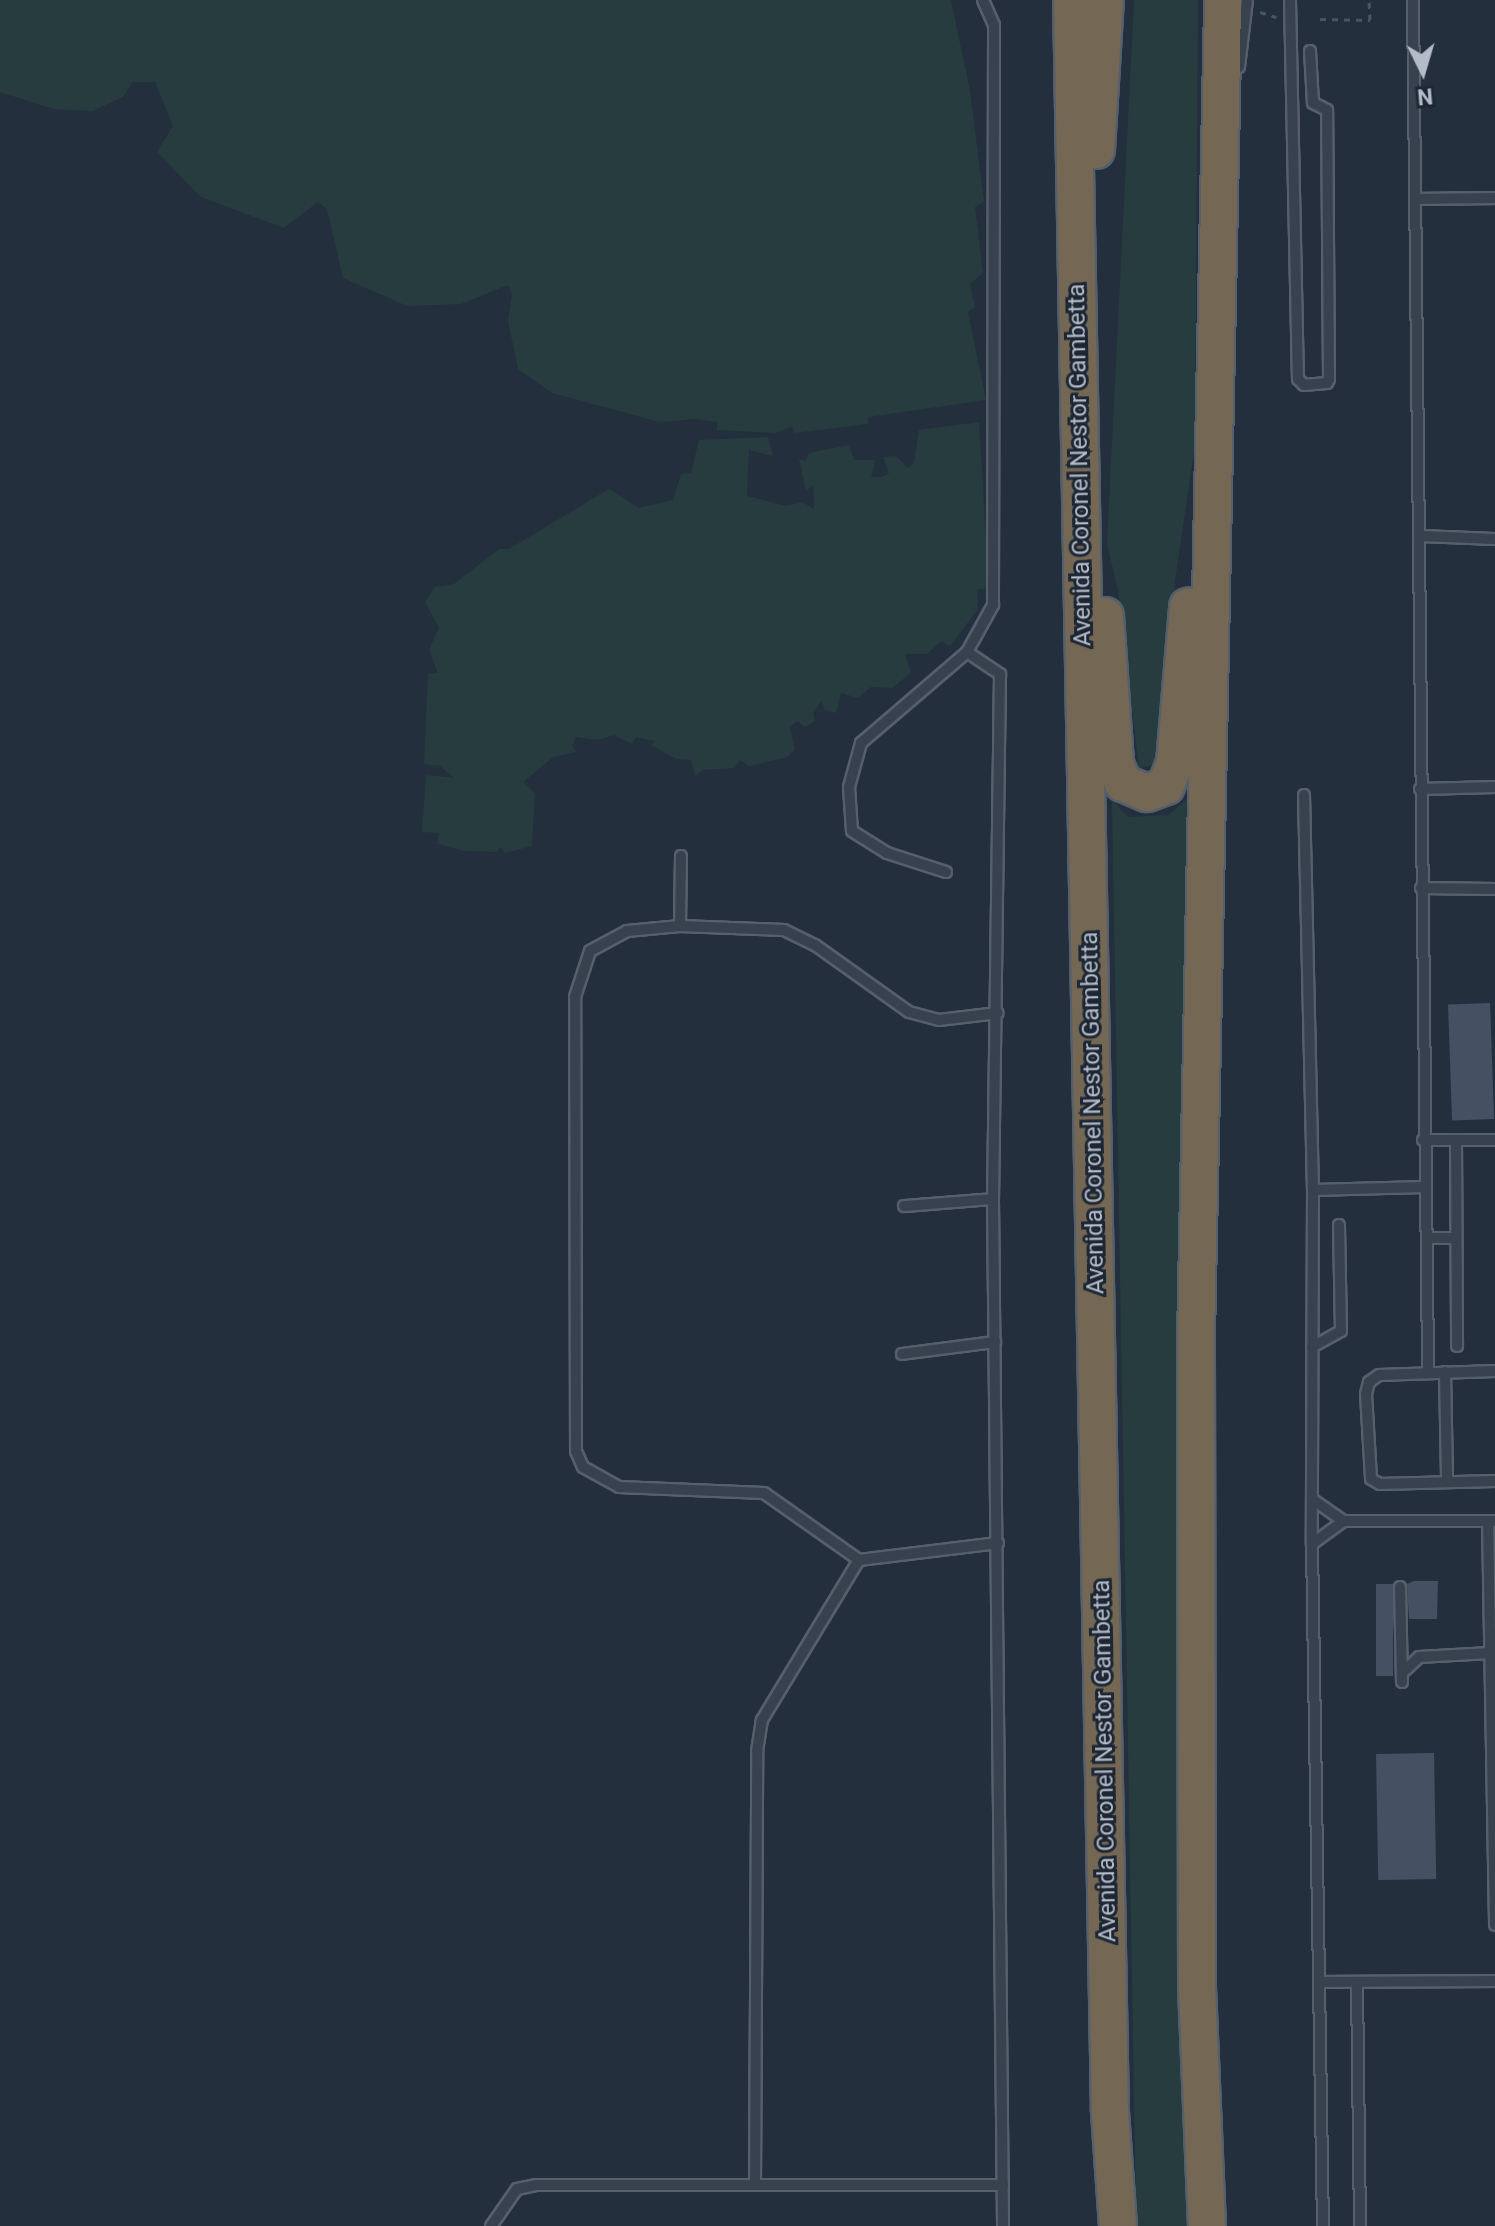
<!DOCTYPE html>
<html>
<head>
<meta charset="utf-8">
<style>
	body { margin:0 }
	#map { position:relative; width:1495px; height:2226px; overflow:hidden; background:#242f3e; font-family:Roboto,sans-serif }
	div>[style] { position:absolute }
	.green>* { inset:0; background:#263c3f }
	.building>* { inset:0; background:#455162; transform-origin:0 0 }
	.path>* { height:3px; margin-top:-1.5px; transform-origin:0; background:repeating-linear-gradient(90deg,#44595c 0 6px,transparent 0 12px) }
	.roads { filter:drop-shadow(2px 0 #565f6c) drop-shadow(-2px 0 #565f6c) drop-shadow(0 2px #565f6c) drop-shadow(0 -2px #565f6c) }
	.lane>* { height:10px; margin:-5px; padding:0 5px; transform-origin:5px; border-radius:5px; background:#38414e }
	.highway>* { height:36px; margin:-18px; padding:0 18px; transform-origin:18px; border-radius:18px; background:#746855 }
	span { translate:-50% -50%; white-space:nowrap; text-align:center; line-height:1.15; -webkit-text-stroke:6px #1d2633; paint-order:stroke }
	.street-label { font-size:24px; color:#b4bcc9 }
	.north { position:absolute; left:1383px; top:32px; width:80px; height:80px; -webkit-text-stroke:6px #1d2633; paint-order:stroke; rotate:175deg; font-size:22px; font-weight:700; line-height:32px; text-align:center; color:#b4bcc9 }
	.north::after { content:''; display:block; margin:auto; width:28px; height:36px; background:#b4bcc9; clip-path:polygon(50% 0,100% 100%,50% 72%,0 100%) }
</style>
</head>
<body>
<div id="map">
	<div class="green">
		<i style="clip-path:polygon(0 0,951px 0,970px 91px,984px 202px,975px 207px,983px 273px,970px 284px,975px 307px,968px 312px,986px 400px,868px 417px,868px 424px,794px 433px,792px 426px,776px 433px,717px 430px,717px 422px,695px 419px,660px 422px,552px 393px,518px 369px,508px 321px,512px 295px,508px 285px,461px 304px,407px 306px,343px 278px,327px 209px,318px 202px,284px 228px,201px 197px,157px 152px,173px 126px,155px 82px,132px 82px,124px 96px,93px 111px,54px 109px,0 92px)"></i>
		<i style="clip-path:polygon(1134px 0,1198px 0,1195px 445px,1175px 581px,1163px 730px,1155px 764px,1139px 768px,1118px 590px,1107px 544px)"></i>
		<i style="clip-path:polygon(979px 422px,989px 588px,977px 590px,978px 609px,950px 646px,941px 641px,927px 654px,905px 654px,911px 673px,892px 688px,871px 687px,858px 698px,841px 693px,836px 713px,825px 710px,821px 701px,813px 714px,815px 721px,805px 727px,797px 721px,790px 727px,795px 750px,787px 757px,749px 766px,740px 760px,734px 768px,703px 770px,695px 776px,691px 760px,676px 759px,651px 745px,655px 741px,636px 737px,632px 744px,614px 735px,598px 740px,576px 737px,572px 746px,577px 752px,553px 757px,523px 782px,535px 794px,532px 846px,505px 853px,500px 847px,497px 852px,464px 851px,437px 843px,439px 833px,422px 832px,426px 775px,454px 778px,440px 766px,424px 764px,428px 674px,438px 673px,429px 650px,439px 627px,425px 602px,435px 587px,454px 584px,499px 549px,509px 549px,609px 489px,639px 508px,673px 500px,681px 474px,691px 473px,699px 440px,768px 437px,773px 456px,749px 450px,747px 496px,786px 506px,802px 502px,814px 509px,813px 485px,806px 491px,799px 459px,806px 461px,809px 453px,849px 445px,854px 460px,875px 460px,871px 477px,882px 477px,889px 473px,883px 457px,896px 456px,908px 468px,914px 463px,919px 430px)"></i>
		<i style="clip-path:polygon(1112px 799px,1128px 817px,1169px 815px,1187px 799px,1178px 1406px,1194px 2226px,1136px 2226px,1136px 2219px)"></i>
	</div>
	<div class="building">
		<i style="left:1490px;top:1003px;width:116px;height:42px;rotate:88deg"></i>
		<i style="clip-path:polygon(1414px 1581px,1438px 1581px,1437px 1619px,1409px 1619px,1407px 1584px)"></i>
		<i style="left:1376px;top:1584px;width:17px;height:92px"></i>
		<i style="left:1434px;top:1753px;width:126px;height:58px;rotate:89deg"></i>
	</div>
	<div class="path">
		<i style="left:1260px;top:12px;width:17px;rotate:17deg"></i>
		<i style="left:1320px;top:19px;width:50px;rotate:1.1deg"></i>
		<i style="left:1370px;top:20px;width:20px;rotate:-93deg"></i>
	</div>
	<div class="roads">
		<div class="lane">
			<i style="left:1290px;top:0;width:379px;rotate:88.8deg"></i>
			<i style="left:1298px;top:379px;width:8px;rotate:45deg"></i>
			<i style="left:1304px;top:385px;width:23px;rotate:-5deg"></i>
			<i style="left:1327px;top:383px;width:4px;rotate:-63deg"></i>
			<i style="left:1329px;top:379px;width:269px;rotate:-90.4deg"></i>
			<i style="left:1327px;top:110px;width:16px;rotate:-153deg"></i>
			<i style="left:1313px;top:103px;width:52px;rotate:-93.3deg"></i>
			<i style="left:1413px;top:0;width:1373px;rotate:89.37deg"></i>
			<i style="left:1239px;top:67px;width:67px;rotate:-83.2deg"></i>
			<i style="left:1415px;top:199px;width:80px;rotate:-0.7deg"></i>
			<i style="left:1420px;top:536px;width:75px;rotate:2.3deg"></i>
			<i style="left:967px;top:652px;width:40px;rotate:34deg"></i>
			<i style="left:1000px;top:674px;width:525px;rotate:90.76deg"></i>
			<i style="left:993px;top:1199px;width:1027px;rotate:89.44deg"></i>
			<i style="left:1420px;top:789px;width:75px;rotate:-1.5deg"></i>
			<i style="left:1304px;top:795px;width:395px;rotate:88.7deg"></i>
			<i style="left:1313px;top:1190px;width:354px;rotate:90.2deg"></i>
			<i style="left:1312px;top:1544px;width:682px;rotate:89.08deg"></i>
			<i style="left:946px;top:872px;width:62px;rotate:-162.1deg"></i>
			<i style="left:887px;top:853px;width:41px;rotate:-147.8deg"></i>
			<i style="left:852px;top:831px;width:44px;rotate:-93.9deg"></i>
			<i style="left:849px;top:787px;width:46px;rotate:-74.7deg"></i>
			<i style="left:861px;top:743px;width:140px;rotate:-40.6deg"></i>
			<i style="left:967px;top:652px;width:54px;rotate:-61deg"></i>
			<i style="left:993px;top:605px;width:580px;rotate:-89.9deg"></i>
			<i style="left:994px;top:25px;width:27px;rotate:-114deg"></i>
			<i style="left:1421px;top:888px;width:74px;rotate:0.8deg"></i>
			<i style="left:680px;top:926px;width:70px;rotate:-89.2deg"></i>
			<i style="left:1423px;top:1140px;width:72px"></i>
			<i style="left:1456px;top:1140px;width:206px;rotate:89.7deg"></i>
			<i style="left:1313px;top:1190px;width:111px;rotate:-1.5deg"></i>
			<i style="left:904px;top:1206px;width:89px;rotate:-4.5deg"></i>
			<i style="left:1427px;top:1238px;width:29px"></i>
			<i style="left:1312px;top:1347px;width:33px;rotate:-29deg"></i>
			<i style="left:1341px;top:1331px;width:106px;rotate:-91.1deg"></i>
			<i style="left:902px;top:1354px;width:94px;rotate:-7.4deg"></i>
			<i style="left:1495px;top:1371px;width:116px;rotate:178deg"></i>
			<i style="left:1379px;top:1375px;width:12px;rotate:145deg"></i>
			<i style="left:1369px;top:1382px;width:12px;rotate:104deg"></i>
			<i style="left:1366px;top:1394px;width:85px;rotate:86.6deg"></i>
			<i style="left:1371px;top:1479px;width:10px;rotate:29deg"></i>
			<i style="left:1380px;top:1484px;width:115px;rotate:-1.5deg"></i>
			<i style="left:1445px;top:1372px;width:109px;rotate:88.9deg"></i>
			<i style="left:1312px;top:1499px;width:39px;rotate:35deg"></i>
			<i style="left:1344px;top:1521px;width:151px"></i>
			<i style="left:1488px;top:1521px;width:404px;rotate:89deg"></i>
			<i style="left:998px;top:1543px;width:140px;rotate:173deg"></i>
			<i style="left:859px;top:1560px;width:116px;rotate:-144.8deg"></i>
			<i style="left:764px;top:1493px;width:145px;rotate:-177.6deg"></i>
			<i style="left:619px;top:1487px;width:41px;rotate:-150.9deg"></i>
			<i style="left:583px;top:1467px;width:17px;rotate:-114deg"></i>
			<i style="left:576px;top:1451px;width:454px;rotate:-90.1deg"></i>
			<i style="left:575px;top:997px;width:48px;rotate:-71.9deg"></i>
			<i style="left:590px;top:951px;width:42px;rotate:-28.4deg"></i>
			<i style="left:627px;top:931px;width:53px;rotate:-5.4deg"></i>
			<i style="left:680px;top:926px;width:104px;rotate:2.2deg"></i>
			<i style="left:784px;top:930px;width:34px;rotate:26deg"></i>
			<i style="left:815px;top:945px;width:115px;rotate:35.5deg"></i>
			<i style="left:909px;top:1012px;width:31px;rotate:15deg"></i>
			<i style="left:939px;top:1020px;width:59px;rotate:-6.8deg"></i>
			<i style="left:1312px;top:1544px;width:39px;rotate:-36deg"></i>
			<i style="left:1400px;top:1587px;width:95px;rotate:88.8deg"></i>
			<i style="left:1402px;top:1673px;width:23px;rotate:-43deg"></i>
			<i style="left:1419px;top:1657px;width:71px;rotate:-3.2deg"></i>
			<i style="left:1319px;top:1982px;width:176px;rotate:-0.3deg"></i>
			<i style="left:1357px;top:1982px;width:244px;rotate:89.3deg"></i>
			<i style="left:755px;top:2185px;width:434px;rotate:-89.7deg"></i>
			<i style="left:757px;top:1751px;width:31px;rotate:-81deg"></i>
			<i style="left:762px;top:1720px;width:187px;rotate:-58.8deg"></i>
			<i style="left:491px;top:2226px;width:45px;rotate:-54.9deg"></i>
			<i style="left:517px;top:2189px;width:19px;rotate:-12deg"></i>
			<i style="left:536px;top:2185px;width:467px"></i>
		</div>
		<div class="highway">
			<i style="left:1072px;top:0;width:2112px;rotate:88.97deg"></i>
			<i style="left:1110px;top:2112px;width:114px;rotate:86deg"></i>
			<i style="left:1096px;top:150px;width:150px;rotate:-86.6deg"></i>
			<i style="left:1105px;top:616px;width:148px;rotate:86.1deg"></i>
			<i style="left:1115px;top:764px;width:21px;rotate:67deg"></i>
			<i style="left:1123px;top:783px;width:26px;rotate:23deg"></i>
			<i style="left:1147px;top:793px;width:20px;rotate:-20deg"></i>
			<i style="left:1166px;top:786px;width:25px;rotate:-69deg"></i>
			<i style="left:1175px;top:763px;width:157px;rotate:-85.2deg"></i>
			<i style="left:1207px;top:2226px;width:241px;rotate:-92.4deg"></i>
			<i style="left:1197px;top:1985px;width:647px;rotate:-90.09deg"></i>
			<i style="left:1196px;top:1338px;width:1338px;rotate:-88.84deg"></i>
		</div>
	</div>
	<div class="street-label">
		<span style="left:1080px;top:465px;rotate:-91deg">Avenida Coronel Nestor Gambetta</span>
		<span style="left:1093px;top:1113px;rotate:-91deg">Avenida Coronel Nestor Gambetta</span>
		<span style="left:1105px;top:1761px;rotate:-91deg">Avenida Coronel Nestor Gambetta</span>
	</div>
	<div class="north">N</div>
</div>
</body>
</html>
